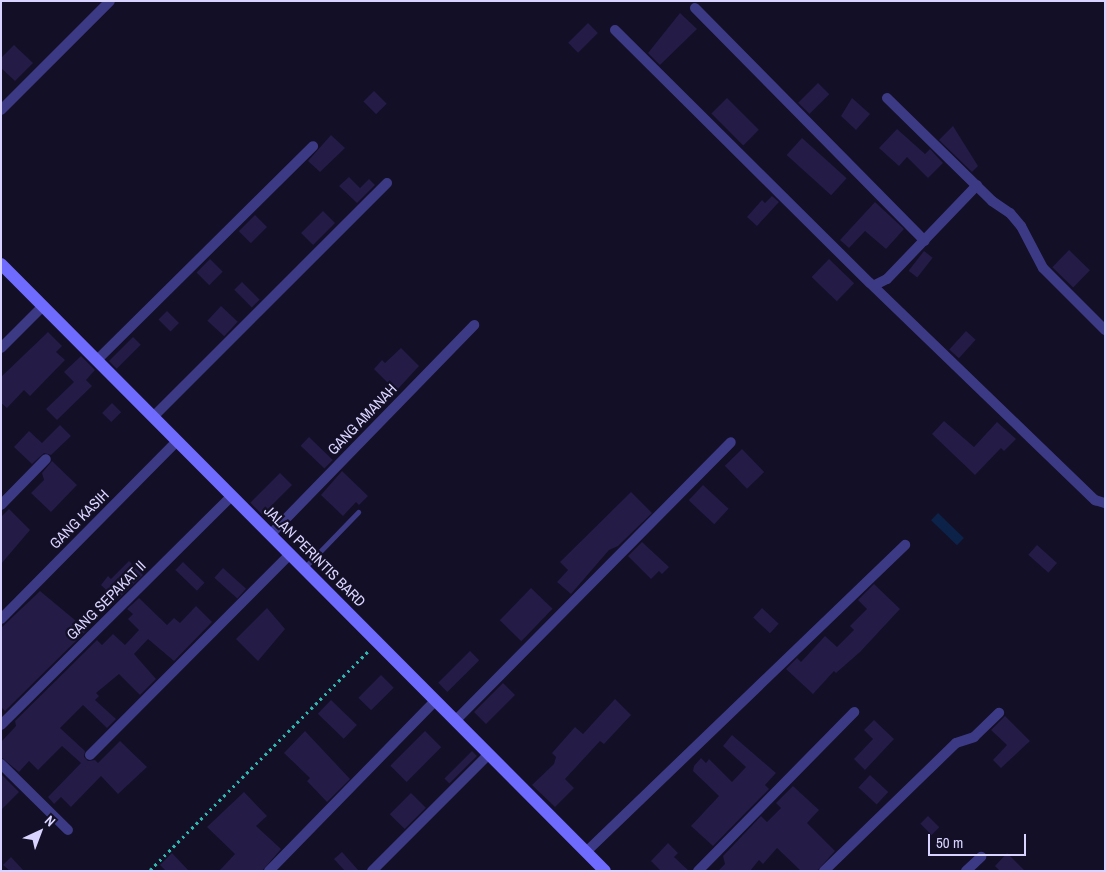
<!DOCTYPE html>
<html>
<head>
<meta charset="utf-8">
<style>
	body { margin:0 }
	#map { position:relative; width:1106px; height:872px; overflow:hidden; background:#130f26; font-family:"Archivo Narrow",sans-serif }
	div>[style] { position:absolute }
	.water>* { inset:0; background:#0c2248; transform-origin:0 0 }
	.building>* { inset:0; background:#241b47; transform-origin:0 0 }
	.path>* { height:2.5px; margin-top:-1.25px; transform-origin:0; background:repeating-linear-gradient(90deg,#2fb8b0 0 2.5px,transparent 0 6.5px) }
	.lane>* { height:5px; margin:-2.5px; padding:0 2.5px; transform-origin:2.5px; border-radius:2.5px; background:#3d3a85 }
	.street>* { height:10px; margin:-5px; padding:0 5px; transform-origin:5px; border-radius:5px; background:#3d3a85 }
	.secondary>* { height:12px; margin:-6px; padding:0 6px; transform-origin:6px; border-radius:6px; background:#6f6bff }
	span { translate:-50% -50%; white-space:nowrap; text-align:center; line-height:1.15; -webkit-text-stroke:4.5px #130f26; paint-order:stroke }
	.street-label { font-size:15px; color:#d9d4ff }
	.frame { position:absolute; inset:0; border:2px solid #d9d4ff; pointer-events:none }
	.north { position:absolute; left:15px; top:807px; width:50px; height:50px; -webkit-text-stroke:4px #130f26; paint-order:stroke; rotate:43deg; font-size:14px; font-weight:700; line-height:20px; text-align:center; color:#d9d4ff }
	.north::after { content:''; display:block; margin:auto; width:18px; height:22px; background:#d9d4ff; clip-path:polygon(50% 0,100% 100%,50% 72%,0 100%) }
	.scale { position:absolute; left:928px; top:834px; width:98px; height:22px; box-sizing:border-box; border:2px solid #d9d4ff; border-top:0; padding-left:6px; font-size:15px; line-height:18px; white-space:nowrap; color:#d9d4ff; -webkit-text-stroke:4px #130f26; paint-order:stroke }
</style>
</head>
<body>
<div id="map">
	<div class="water">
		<i style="left:938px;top:513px;width:36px;height:10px;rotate:44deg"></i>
	</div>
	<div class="building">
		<i style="clip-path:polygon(680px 13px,697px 29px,660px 65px,648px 53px)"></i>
		<i style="left:588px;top:23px;width:14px;height:28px;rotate:45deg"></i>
		<i style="clip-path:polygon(14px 45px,33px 63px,15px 81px,1px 68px,1px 58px)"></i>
		<i style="left:818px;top:83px;width:16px;height:28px;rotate:45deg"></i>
		<i style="left:374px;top:91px;width:18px;height:15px;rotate:45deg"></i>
		<i style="left:727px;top:98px;width:45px;height:22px;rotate:45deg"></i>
		<i style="clip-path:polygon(852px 98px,870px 114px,856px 130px,841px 116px)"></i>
		<i style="clip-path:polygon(953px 126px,978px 166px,972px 172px,939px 140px)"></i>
		<i style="clip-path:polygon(897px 129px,925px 154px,930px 149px,943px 163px,928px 178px,907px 157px,899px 166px,879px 148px)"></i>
		<i style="clip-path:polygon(331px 135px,345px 148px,320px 172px,308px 161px)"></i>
		<i style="left:802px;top:138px;width:60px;height:23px;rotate:42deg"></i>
		<i style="clip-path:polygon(349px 177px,360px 188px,369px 179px,375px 185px,357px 203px,339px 186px)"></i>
		<i style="clip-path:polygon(772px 196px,779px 202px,757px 226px,747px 217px,762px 200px,765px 203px)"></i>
		<i style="clip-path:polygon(875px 202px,904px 229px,886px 249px,865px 231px,849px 248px,840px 240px)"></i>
		<i style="left:323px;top:211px;width:17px;height:31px;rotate:45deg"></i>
		<i style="left:255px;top:215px;width:17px;height:23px;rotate:45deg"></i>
		<i style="left:1069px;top:250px;width:29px;height:24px;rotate:44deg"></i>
		<i style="left:924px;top:251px;width:11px;height:25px;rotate:38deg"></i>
		<i style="left:210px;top:259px;width:18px;height:19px;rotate:45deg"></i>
		<i style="left:829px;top:259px;width:35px;height:25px;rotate:44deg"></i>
		<i style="left:242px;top:282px;width:25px;height:11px;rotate:45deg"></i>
		<i style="left:221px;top:306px;width:23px;height:20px;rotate:43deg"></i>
		<i style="left:167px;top:311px;width:17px;height:12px;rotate:45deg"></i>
		<i style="left:966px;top:331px;width:13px;height:25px;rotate:42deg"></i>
		<i style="clip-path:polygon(48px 332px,62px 346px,56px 352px,65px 360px,30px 396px,24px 390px,7px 408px,1px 403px,1px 377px)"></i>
		<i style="left:133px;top:337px;width:11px;height:34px;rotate:45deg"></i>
		<i style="clip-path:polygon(401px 348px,419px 366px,396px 391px,374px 369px,382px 360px,385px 363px)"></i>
		<i style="clip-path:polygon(81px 356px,95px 370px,86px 380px,92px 386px,57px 420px,46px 409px,74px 382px,64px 372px)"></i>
		<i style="left:112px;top:403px;width:13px;height:14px;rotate:45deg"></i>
		<i style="clip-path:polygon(944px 421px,974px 447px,997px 422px,1016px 439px,1004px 451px,1001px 448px,975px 475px,932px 434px)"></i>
		<i style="clip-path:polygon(60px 425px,71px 436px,51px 455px,44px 453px,32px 464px,14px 447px,29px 431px,42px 443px)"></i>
		<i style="left:309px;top:437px;width:33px;height:12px;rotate:44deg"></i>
		<i style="left:742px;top:449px;width:32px;height:24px;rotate:46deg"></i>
		<i style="clip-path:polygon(52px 461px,77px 485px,51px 512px,31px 493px,44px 480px,42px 473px)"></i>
		<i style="clip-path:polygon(342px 471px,368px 496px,359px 505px,356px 502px,343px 516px,321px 495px)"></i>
		<i style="left:280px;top:473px;width:17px;height:42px;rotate:45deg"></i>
		<i style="left:703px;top:485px;width:35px;height:21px;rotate:43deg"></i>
		<i style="clip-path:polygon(631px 492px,652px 513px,618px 546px,609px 550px,571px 594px,557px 582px,568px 570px,560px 562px)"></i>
		<i style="clip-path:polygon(9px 509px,30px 530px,1px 564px,1px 517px)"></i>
		<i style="clip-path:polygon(642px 542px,669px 567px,662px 574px,659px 571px,651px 579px,628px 556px)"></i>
		<i style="left:1037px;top:545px;width:27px;height:13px;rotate:42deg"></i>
		<i style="clip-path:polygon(129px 561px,143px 575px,117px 600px,101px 585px,108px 576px,111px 579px)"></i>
		<i style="left:183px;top:562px;width:30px;height:11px;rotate:44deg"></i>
		<i style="left:223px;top:568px;width:31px;height:13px;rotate:42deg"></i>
		<i style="clip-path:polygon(874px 584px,900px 609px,860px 652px,836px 673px,834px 671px,813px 694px,786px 669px,797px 658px,801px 662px,825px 636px,837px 647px,854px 630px,850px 626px,867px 609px,858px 600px)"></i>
		<i style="left:531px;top:588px;width:30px;height:45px;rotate:44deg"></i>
		<i style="clip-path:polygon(40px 591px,87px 630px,5px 711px,1px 707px,1px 628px)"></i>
		<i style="clip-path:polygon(139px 598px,167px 625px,174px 618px,180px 623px,196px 606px,212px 622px,174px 661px,148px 639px,134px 654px,156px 679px,140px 695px,119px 674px,96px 693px,99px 696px,95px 700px,116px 719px,107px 728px,83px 705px,60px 728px,85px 751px,84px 757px,88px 761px,95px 760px,98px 763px,120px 741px,147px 767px,118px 794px,101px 776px,71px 807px,61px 797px,54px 804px,48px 797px,81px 763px,62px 746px,38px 770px,29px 761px,19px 772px,1px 757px,1px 742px,16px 726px,15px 721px,97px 640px,102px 645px,113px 634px,125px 645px,139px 630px,128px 619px,133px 614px,127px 609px)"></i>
		<i style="clip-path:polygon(267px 608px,285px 629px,258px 661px,236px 639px)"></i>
		<i style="left:762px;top:608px;width:23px;height:13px;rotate:43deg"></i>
		<i style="left:470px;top:651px;width:13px;height:45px;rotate:45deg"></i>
		<i style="left:381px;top:675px;width:18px;height:32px;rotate:45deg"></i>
		<i style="left:503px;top:683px;width:17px;height:41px;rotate:45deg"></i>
		<i style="clip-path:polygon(615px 699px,631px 715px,604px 744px,600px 741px,565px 779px,574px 788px,555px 807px,532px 785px,554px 764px,556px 757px,552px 753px,575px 727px,583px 734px)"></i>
		<i style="left:331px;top:700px;width:36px;height:19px;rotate:44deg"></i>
		<i style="clip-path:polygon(1005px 716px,1030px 741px,1001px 768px,993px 760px,1007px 745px,991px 730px)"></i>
		<i style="clip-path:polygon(874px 720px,894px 739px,865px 770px,854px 759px,873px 739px,864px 730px)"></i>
		<i style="clip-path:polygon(305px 731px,350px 779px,327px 802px,307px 781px,310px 778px,284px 753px)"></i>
		<i style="left:425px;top:731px;width:23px;height:49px;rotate:45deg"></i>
		<i style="clip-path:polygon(732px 735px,776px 773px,765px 785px,769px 789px,713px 846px,691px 826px,719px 796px,693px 771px,694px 766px,701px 758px,706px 763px,709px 759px,732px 782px,746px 767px,723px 746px)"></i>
		<i style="left:472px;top:751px;width:7px;height:39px;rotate:45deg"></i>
		<i style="clip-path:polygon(1px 774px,19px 792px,1px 810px)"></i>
		<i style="left:870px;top:775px;width:25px;height:17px;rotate:43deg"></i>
		<i style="clip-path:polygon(793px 786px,819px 810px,807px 823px,835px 851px,817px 871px,801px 871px,777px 848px,763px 864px,759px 860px,750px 871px,718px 871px,725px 864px,723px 856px,761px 816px,767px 822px,781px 808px,776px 803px)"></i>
		<i style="clip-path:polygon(244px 792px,267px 816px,256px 826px,281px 849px,262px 871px,219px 871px,235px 854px,207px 827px)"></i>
		<i style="left:411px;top:793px;width:21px;height:30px;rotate:45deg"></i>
		<i style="left:928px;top:816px;width:16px;height:11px;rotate:45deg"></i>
		<i style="clip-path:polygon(668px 843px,678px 853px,674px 857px,689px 871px,661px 871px,651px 861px)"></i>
		<i style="clip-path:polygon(342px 852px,359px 871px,345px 871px,334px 859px)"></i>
		<i style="clip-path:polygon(172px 853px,189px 871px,166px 871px,160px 865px)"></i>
		<i style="clip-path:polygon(1007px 853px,1025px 871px,1000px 871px,995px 866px)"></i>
		<i style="clip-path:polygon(11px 857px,24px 871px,10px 871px,3px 865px)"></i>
	</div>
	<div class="path">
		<i style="left:150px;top:870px;width:310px;rotate:-45.1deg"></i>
	</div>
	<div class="lane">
		<i style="left:304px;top:568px;width:78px;rotate:-46deg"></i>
	</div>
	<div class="street">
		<i style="left:695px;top:8px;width:327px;rotate:45.4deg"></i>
		<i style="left:615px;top:30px;width:359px;rotate:44.8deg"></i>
		<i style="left:870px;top:283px;width:313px;rotate:44deg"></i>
		<i style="left:1095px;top:500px;width:10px;rotate:17deg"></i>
		<i style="left:887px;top:98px;width:147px;rotate:44.4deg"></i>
		<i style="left:992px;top:201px;width:22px;rotate:34deg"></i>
		<i style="left:1010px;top:213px;width:17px;rotate:50deg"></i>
		<i style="left:1021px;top:226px;width:47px;rotate:62.4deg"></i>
		<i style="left:1043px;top:268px;width:88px;rotate:45deg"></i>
		<i style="left:1px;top:110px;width:154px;rotate:-45deg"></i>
		<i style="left:875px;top:285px;width:13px;rotate:-27deg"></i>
		<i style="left:887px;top:279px;width:130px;rotate:-46.2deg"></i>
		<i style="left:1px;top:348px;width:59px;rotate:-45deg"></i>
		<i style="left:97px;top:360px;width:304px;rotate:-44.7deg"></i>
		<i style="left:153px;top:417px;width:331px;rotate:-45deg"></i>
		<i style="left:1px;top:505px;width:64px;rotate:-45.6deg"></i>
		<i style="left:270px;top:535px;width:293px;rotate:-45.8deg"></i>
		<i style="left:1px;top:619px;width:250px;rotate:-45.3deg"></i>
		<i style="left:455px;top:721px;width:392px;rotate:-45.3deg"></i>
		<i style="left:1px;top:725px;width:325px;rotate:-44.8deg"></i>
		<i style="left:90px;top:755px;width:284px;rotate:-45.1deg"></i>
		<i style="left:1px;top:764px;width:94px;rotate:44.6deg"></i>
		<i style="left:586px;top:852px;width:443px;rotate:-43.9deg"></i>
		<i style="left:269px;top:871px;width:238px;rotate:-45.7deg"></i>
		<i style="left:372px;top:871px;width:165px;rotate:-45deg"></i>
		<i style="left:698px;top:871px;width:223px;rotate:-45.5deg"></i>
		<i style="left:824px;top:871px;width:184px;rotate:-44.1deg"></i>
		<i style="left:956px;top:743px;width:19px;rotate:-18deg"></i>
		<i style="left:974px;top:737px;width:35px;rotate:-44deg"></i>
		<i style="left:966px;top:871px;width:21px;rotate:-43deg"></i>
	</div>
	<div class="secondary">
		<i style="left:1px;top:264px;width:856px;rotate:45.14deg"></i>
	</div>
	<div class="street-label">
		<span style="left:362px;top:419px;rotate:-46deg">GANG AMANAH</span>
		<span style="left:79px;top:519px;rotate:-45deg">GANG KASIH</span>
		<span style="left:315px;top:556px;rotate:45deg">JALAN PERINTIS BARD</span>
		<span style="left:106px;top:600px;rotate:-45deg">GANG SEPAKAT II</span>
	</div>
	<div class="frame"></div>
	<div class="north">N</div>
	<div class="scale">50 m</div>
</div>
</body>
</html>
